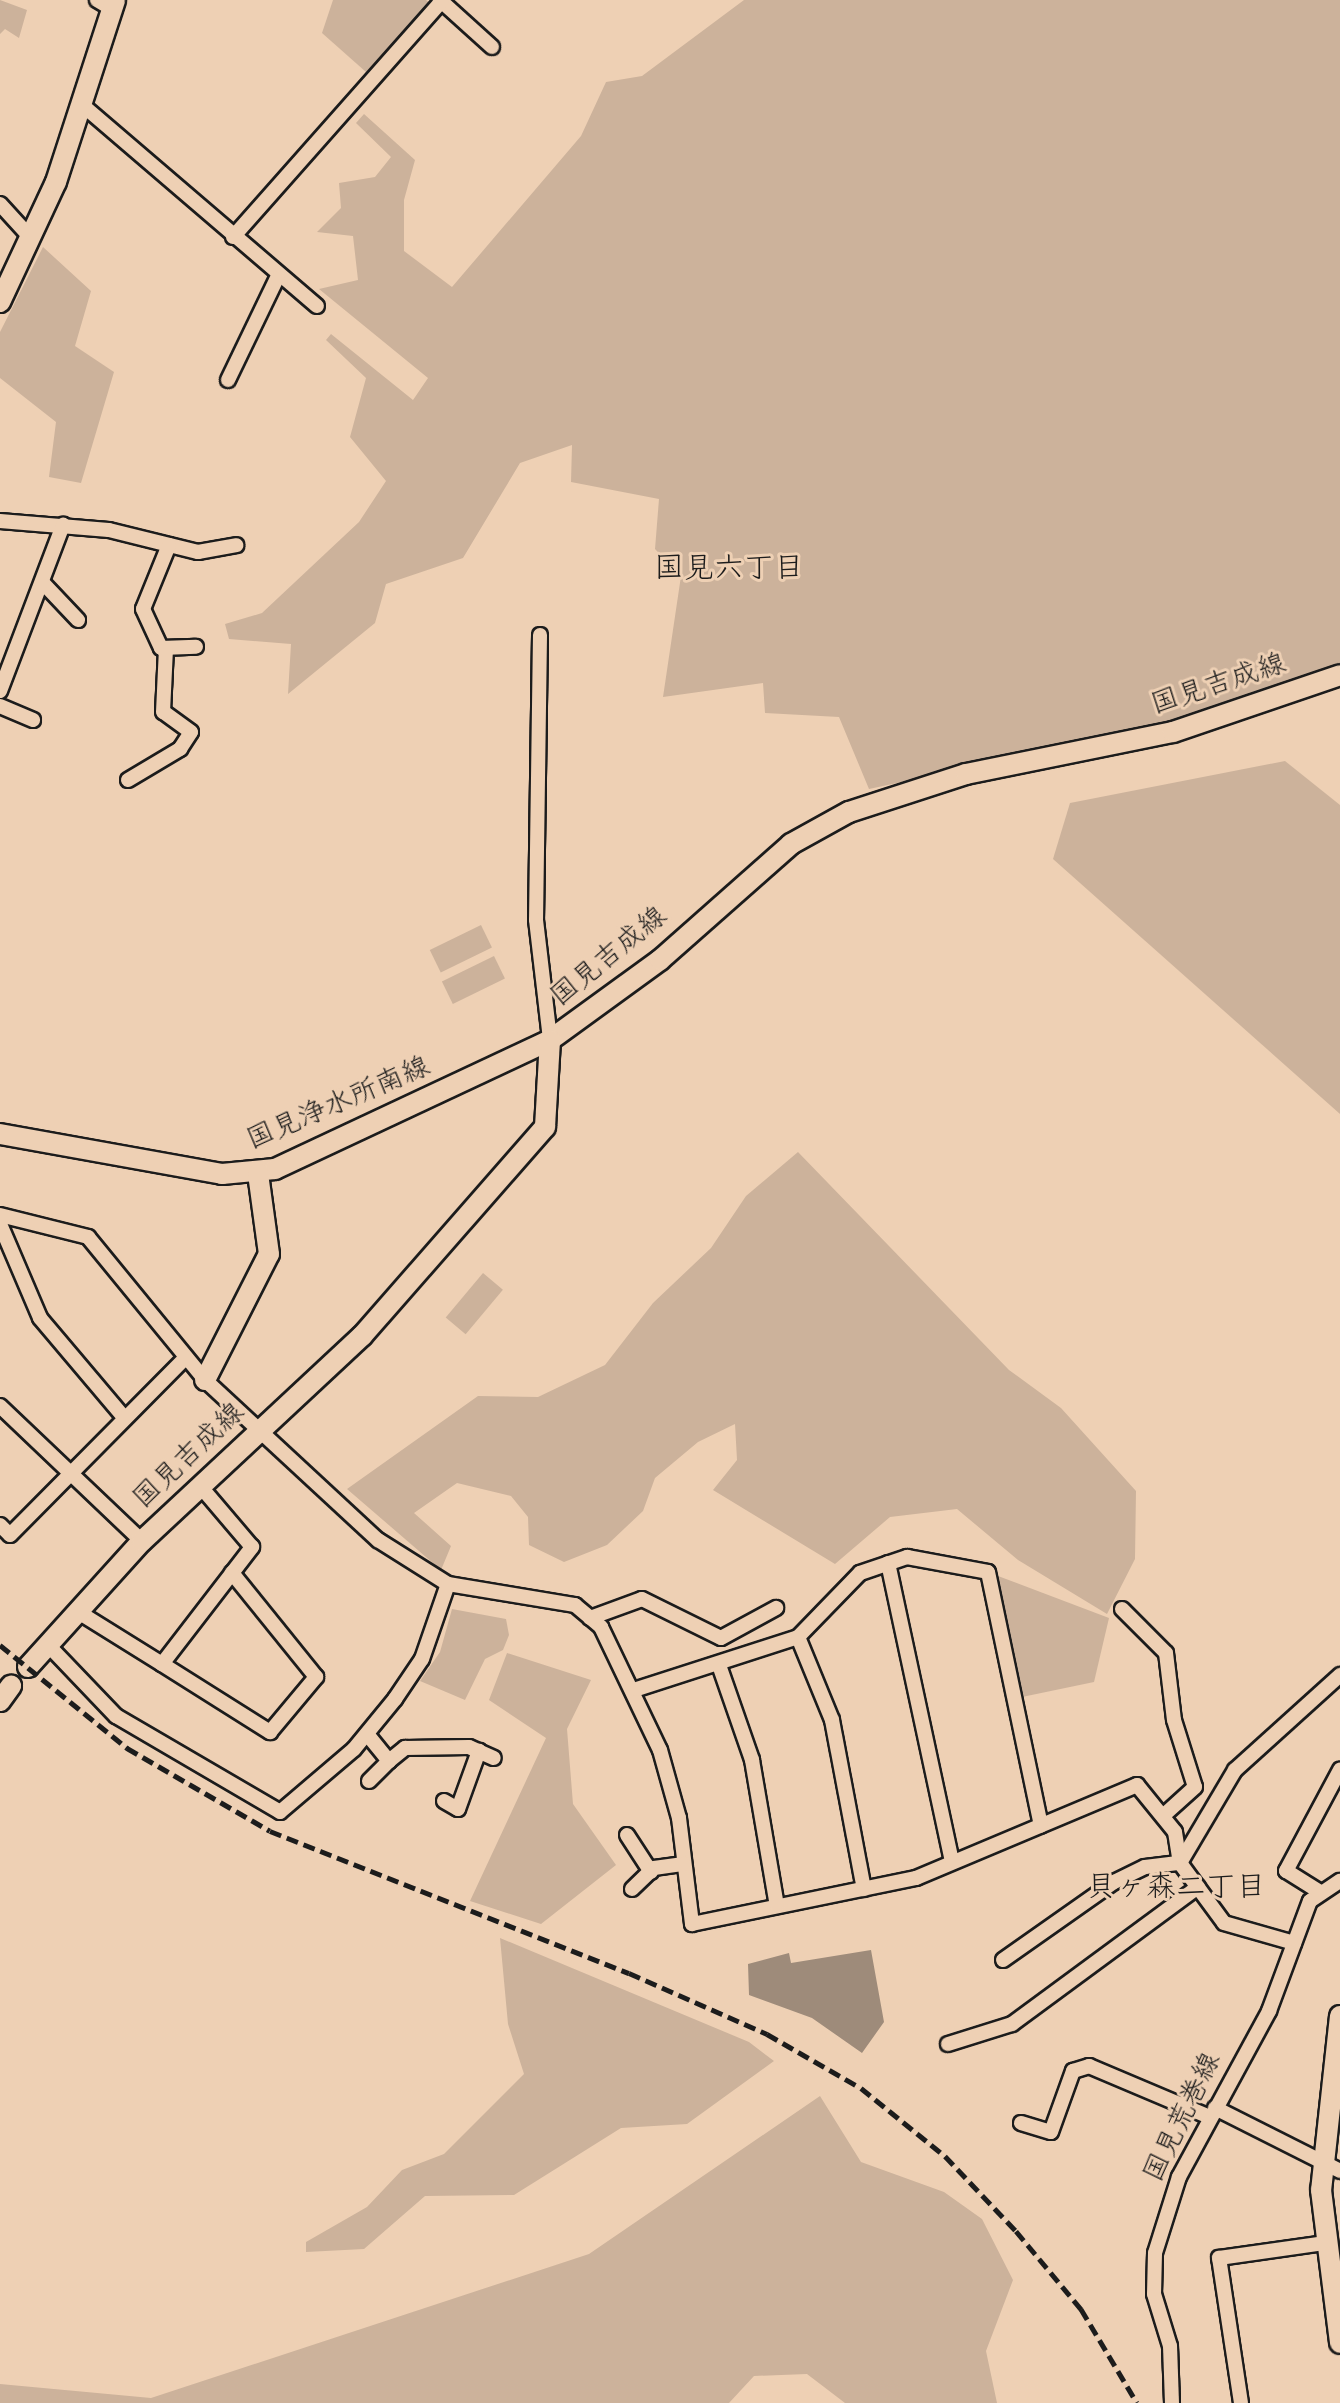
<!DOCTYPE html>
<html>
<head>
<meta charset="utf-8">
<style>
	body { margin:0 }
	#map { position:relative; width:1340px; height:2403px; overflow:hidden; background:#eed0b4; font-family:"Indie Flower","Klee One",sans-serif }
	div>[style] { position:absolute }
	.green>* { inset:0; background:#ccb29b; transform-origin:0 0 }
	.water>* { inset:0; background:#9e8b7a }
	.roads { filter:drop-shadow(2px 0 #1c1c1c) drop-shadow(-2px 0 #1c1c1c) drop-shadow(0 2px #1c1c1c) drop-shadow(0 -2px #1c1c1c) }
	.street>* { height:14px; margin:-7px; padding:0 7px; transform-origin:7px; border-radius:7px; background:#eed0b4 }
	.secondary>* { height:20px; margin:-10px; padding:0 10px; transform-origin:10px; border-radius:10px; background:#eed0b4 }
	.rail>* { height:5px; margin-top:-2.5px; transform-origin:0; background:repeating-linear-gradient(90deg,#1c1c1c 0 12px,transparent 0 18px) }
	span { translate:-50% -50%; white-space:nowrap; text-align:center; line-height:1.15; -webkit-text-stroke:6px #eed0b4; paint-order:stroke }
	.street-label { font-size:28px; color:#1c1c1c }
	.neighbourhood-label { font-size:30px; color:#1c1c1c }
</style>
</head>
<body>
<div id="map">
	<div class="green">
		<i style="clip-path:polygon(0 0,27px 10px,19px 38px,5px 29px,0 34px)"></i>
		<i style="clip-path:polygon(333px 0,426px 0,430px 3px,366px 72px,322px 33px)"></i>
		<i style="clip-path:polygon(744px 0,1340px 0,1340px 666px,1171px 724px,869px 789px,839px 717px,765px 713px,763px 683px,663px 697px,681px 576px,655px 549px,659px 499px,571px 482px,572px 445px,520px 463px,463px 558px,386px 584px,375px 623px,288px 694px,291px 644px,229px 639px,225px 624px,262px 613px,359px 522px,386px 481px,350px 437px,366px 378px,326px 340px,331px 334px,413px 400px,428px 378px,319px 289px,358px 280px,353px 236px,317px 232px,341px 208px,339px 183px,375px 177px,391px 157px,356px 123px,364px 114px,415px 160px,404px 200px,404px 251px,452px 287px,581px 136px,606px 82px,642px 76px)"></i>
		<i style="clip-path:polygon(43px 247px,91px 291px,75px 346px,114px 372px,81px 483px,49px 477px,56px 422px,0 378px,0 332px)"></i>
		<i style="clip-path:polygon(1285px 761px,1340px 805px,1340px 1114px,1053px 859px,1070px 803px)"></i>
		<i style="left:481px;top:925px;width:25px;height:57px;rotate:64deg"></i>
		<i style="left:494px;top:956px;width:25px;height:58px;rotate:64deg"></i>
		<i style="clip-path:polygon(798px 1152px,1009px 1370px,1061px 1408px,1136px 1491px,1135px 1559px,1107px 1614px,1018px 1560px,957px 1509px,890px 1517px,835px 1564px,713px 1490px,737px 1460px,735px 1424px,698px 1442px,655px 1478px,643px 1511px,607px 1545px,564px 1562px,529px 1545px,528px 1517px,511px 1496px,457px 1483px,414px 1513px,451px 1546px,441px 1570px,347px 1489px,478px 1396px,538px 1397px,605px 1365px,653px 1303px,711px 1248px,746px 1196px)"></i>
		<i style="left:483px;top:1273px;width:26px;height:58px;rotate:40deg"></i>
		<i style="clip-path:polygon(998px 1576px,1109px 1618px,1094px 1682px,1022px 1697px)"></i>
		<i style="clip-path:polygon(452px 1609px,506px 1619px,509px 1635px,503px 1650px,485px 1659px,465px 1700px,420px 1681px,440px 1652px)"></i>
		<i style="clip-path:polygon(507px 1653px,591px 1680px,567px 1729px,573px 1804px,616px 1865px,541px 1924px,470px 1901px,546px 1738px,489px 1700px)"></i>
		<i style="clip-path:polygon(500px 1938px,749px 2042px,774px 2061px,687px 2124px,621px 2128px,514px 2195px,425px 2196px,364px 2249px,306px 2252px,306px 2242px,367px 2207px,402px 2170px,444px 2154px,524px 2074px,508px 2024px)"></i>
		<i style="clip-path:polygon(820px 2096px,861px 2162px,944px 2192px,982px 2219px,1013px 2280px,986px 2351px,997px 2403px,845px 2403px,807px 2374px,754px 2376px,729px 2403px,0 2403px,0 2384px,151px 2398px,589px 2254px)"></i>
	</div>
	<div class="water">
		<i style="clip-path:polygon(871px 1950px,884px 2022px,862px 2053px,812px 2018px,749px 1995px,748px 1964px,789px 1953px,791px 1963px)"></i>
	</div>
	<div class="roads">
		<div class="street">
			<i style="left:97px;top:0;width:17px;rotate:31deg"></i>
			<i style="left:440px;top:0;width:70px;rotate:42.1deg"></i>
			<i style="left:80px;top:103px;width:312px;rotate:40.6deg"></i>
			<i style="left:0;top:204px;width:46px;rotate:47.6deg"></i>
			<i style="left:233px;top:237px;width:315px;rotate:-48.5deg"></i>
			<i style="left:228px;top:380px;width:113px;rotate:-64.3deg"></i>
			<i style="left:0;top:521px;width:109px;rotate:4.7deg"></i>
			<i style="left:109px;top:530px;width:92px;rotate:13.9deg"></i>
			<i style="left:198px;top:552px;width:39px;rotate:-10deg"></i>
			<i style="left:169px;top:545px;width:69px;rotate:112.1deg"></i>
			<i style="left:143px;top:609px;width:43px;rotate:65.2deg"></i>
			<i style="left:161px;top:648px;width:35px;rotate:-2deg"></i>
			<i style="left:43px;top:583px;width:51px;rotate:46.6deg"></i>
			<i style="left:540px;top:635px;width:285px;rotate:90.8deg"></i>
			<i style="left:536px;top:920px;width:121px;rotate:83.3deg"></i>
			<i style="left:0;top:691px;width:178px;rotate:-69.2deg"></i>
			<i style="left:0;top:706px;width:36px;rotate:23deg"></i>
			<i style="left:128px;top:780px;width:61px;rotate:-30.8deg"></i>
			<i style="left:180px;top:749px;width:20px;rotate:-57deg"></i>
			<i style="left:191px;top:732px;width:34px;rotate:-144deg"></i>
			<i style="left:163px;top:712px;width:63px;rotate:-87.3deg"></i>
			<i style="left:0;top:1215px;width:91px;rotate:14deg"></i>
			<i style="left:88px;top:1237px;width:185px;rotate:50.7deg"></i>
			<i style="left:205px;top:1380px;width:236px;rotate:42.8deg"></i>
			<i style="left:378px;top:1540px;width:83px;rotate:32.2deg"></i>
			<i style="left:448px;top:1584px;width:129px;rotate:9.4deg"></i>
			<i style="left:575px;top:1605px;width:34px;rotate:40deg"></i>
			<i style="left:601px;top:1627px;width:136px;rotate:64.4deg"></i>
			<i style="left:660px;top:1750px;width:71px;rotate:74.4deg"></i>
			<i style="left:679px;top:1818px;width:107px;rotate:83deg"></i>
			<i style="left:692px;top:1924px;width:229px;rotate:-11.6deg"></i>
			<i style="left:916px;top:1878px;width:240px;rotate:-22.8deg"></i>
			<i style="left:1137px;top:1785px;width:60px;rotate:51deg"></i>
			<i style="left:1175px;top:1832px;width:31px;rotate:81deg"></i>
			<i style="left:1180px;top:1863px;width:74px;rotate:53.7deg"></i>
			<i style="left:1224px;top:1923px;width:73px;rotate:15.9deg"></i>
			<i style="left:0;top:1224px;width:102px;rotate:66.9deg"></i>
			<i style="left:40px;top:1318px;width:127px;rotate:49.8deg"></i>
			<i style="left:0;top:1406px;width:196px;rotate:43.6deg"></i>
			<i style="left:0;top:1525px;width:14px;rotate:45deg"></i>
			<i style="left:10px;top:1535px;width:250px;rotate:-45.3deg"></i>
			<i style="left:888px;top:1563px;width:305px;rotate:77.9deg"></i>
			<i style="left:1122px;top:1609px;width:62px;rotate:45deg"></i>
			<i style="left:1166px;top:1653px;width:67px;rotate:83.2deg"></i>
			<i style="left:1174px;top:1720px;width:70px;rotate:72.6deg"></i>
			<i style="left:1195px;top:1787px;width:42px;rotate:137.9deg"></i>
			<i style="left:80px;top:1613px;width:97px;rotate:31.9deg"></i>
			<i style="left:162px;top:1664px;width:148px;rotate:-52.4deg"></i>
			<i style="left:252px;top:1547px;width:80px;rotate:-130.4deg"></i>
			<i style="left:590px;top:1618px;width:55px;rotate:-20.1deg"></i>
			<i style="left:642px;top:1599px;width:88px;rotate:26.3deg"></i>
			<i style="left:721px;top:1638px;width:63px;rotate:-28.6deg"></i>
			<i style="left:798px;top:1637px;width:90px;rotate:67.7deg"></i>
			<i style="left:832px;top:1720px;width:172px;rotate:79.3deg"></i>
			<i style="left:49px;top:1646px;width:97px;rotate:46.3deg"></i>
			<i style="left:116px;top:1716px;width:190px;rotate:30.3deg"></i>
			<i style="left:280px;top:1812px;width:97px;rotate:-40.4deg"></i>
			<i style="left:354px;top:1749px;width:65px;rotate:-50.6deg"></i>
			<i style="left:395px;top:1699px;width:48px;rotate:-56deg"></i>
			<i style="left:422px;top:1659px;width:79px;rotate:-70.9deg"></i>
			<i style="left:162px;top:1664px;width:128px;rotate:32.2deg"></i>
			<i style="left:270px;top:1732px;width:72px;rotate:-50.1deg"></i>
			<i style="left:316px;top:1677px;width:134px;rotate:-128.9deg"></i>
			<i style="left:719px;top:1665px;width:101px;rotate:70.8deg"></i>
			<i style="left:752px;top:1760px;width:148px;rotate:80.3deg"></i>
			<i style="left:637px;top:1689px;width:169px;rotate:-17.9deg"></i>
			<i style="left:798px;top:1637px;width:89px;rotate:-45.9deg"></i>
			<i style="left:860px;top:1573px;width:50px;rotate:-18.8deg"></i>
			<i style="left:907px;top:1557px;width:82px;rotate:10.5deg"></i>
			<i style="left:988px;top:1572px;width:259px;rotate:78.2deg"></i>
			<i style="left:367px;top:1734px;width:35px;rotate:51deg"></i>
			<i style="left:389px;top:1761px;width:21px;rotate:-39deg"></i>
			<i style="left:405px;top:1748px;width:64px;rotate:-0.9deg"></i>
			<i style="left:469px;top:1747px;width:27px;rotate:24deg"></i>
			<i style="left:369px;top:1781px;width:28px;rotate:-45deg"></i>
			<i style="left:444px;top:1801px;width:16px;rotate:30deg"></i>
			<i style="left:458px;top:1809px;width:62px;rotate:-70.1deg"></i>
			<i style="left:627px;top:1835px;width:44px;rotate:57deg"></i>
			<i style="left:632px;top:1889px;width:30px;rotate:-44deg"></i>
			<i style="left:654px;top:1868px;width:30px;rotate:-8deg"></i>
			<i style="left:1320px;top:1892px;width:40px;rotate:-148deg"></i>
			<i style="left:1286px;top:1871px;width:115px;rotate:-61.9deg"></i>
			<i style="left:1003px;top:1960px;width:136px;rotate:-35.1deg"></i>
			<i style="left:1114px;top:1882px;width:34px;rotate:-26deg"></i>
			<i style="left:1145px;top:1867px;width:35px;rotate:-7deg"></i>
			<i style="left:1180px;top:1863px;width:108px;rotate:-59.4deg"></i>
			<i style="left:1235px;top:1770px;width:142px;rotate:-42.1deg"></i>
			<i style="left:948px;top:2044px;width:67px;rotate:-17.4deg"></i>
			<i style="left:1012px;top:2024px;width:231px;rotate:-36.4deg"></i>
			<i style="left:1215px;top:2108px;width:140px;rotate:26.7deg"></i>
			<i style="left:1021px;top:2123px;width:31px;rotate:17deg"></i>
			<i style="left:1051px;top:2132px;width:65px;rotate:-70.2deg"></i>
			<i style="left:1073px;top:2071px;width:17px;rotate:-17deg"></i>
			<i style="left:1089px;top:2066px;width:131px;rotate:22.9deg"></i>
			<i style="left:1172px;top:2403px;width:57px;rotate:-92deg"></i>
			<i style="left:1170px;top:2346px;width:54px;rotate:-107.1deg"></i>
			<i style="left:1154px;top:2294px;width:41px;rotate:-88.6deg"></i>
			<i style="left:1155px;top:2253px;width:80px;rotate:-72.5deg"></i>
			<i style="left:1179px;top:2177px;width:189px;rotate:-61.5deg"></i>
			<i style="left:1269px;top:2011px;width:117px;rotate:-69.6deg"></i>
			<i style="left:1310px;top:1901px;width:36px;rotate:-34deg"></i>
			<i style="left:1241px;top:2403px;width:147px;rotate:-98.6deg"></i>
			<i style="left:1219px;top:2258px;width:106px;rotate:-8.1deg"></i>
		</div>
		<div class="secondary">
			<i style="left:0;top:302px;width:132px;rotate:-65deg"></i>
			<i style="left:56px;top:182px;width:191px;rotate:-72deg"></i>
			<i style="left:0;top:1134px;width:226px;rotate:10.2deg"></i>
			<i style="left:222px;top:1174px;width:53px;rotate:-5.4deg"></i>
			<i style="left:275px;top:1169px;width:304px;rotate:-25.1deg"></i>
			<i style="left:550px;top:1040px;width:136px;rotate:-36deg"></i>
			<i style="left:660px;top:960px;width:175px;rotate:-41.5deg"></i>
			<i style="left:791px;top:844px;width:66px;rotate:-28.9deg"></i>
			<i style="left:849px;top:812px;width:123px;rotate:-18deg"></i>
			<i style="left:966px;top:774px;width:211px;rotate:-11.5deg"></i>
			<i style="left:1173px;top:732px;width:176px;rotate:-18.8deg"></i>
			<i style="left:205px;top:1380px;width:141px;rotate:-63.1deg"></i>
			<i style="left:269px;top:1254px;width:81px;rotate:-97.8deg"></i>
			<i style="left:28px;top:1667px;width:170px;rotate:-47.9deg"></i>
			<i style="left:142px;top:1541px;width:301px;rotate:-43deg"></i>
			<i style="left:362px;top:1336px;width:278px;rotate:-48.8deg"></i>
			<i style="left:545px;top:1127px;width:87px;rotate:-86.7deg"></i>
			<i style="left:0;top:1701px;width:19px;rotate:-54deg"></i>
			<i style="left:1340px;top:2016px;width:175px;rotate:96.2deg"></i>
			<i style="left:1321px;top:2190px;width:154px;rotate:82.9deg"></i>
		</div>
	</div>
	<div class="rail">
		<i style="left:0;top:1645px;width:164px;rotate:39deg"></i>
		<i style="left:127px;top:1748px;width:165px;rotate:30.1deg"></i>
		<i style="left:270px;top:1831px;width:386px;rotate:21.6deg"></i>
		<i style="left:629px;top:1973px;width:151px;rotate:23.8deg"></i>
		<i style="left:767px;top:2034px;width:108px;rotate:29.9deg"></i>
		<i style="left:861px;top:2088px;width:108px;rotate:39deg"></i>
		<i style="left:945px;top:2156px;width:103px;rotate:46.6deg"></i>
		<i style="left:1016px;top:2231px;width:102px;rotate:50.2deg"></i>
		<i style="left:1081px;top:2309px;width:109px;rotate:59.2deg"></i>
	</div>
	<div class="street-label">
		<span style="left:1219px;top:686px;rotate:-18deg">国見吉成線</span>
		<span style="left:610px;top:958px;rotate:-39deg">国見吉成線</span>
		<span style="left:339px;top:1105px;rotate:-23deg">国見浄水所南線</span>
		<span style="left:190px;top:1457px;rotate:-43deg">国見吉成線</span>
		<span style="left:1184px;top:2118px;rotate:-64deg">国見荒巻線</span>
	</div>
	<div class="neighbourhood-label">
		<span style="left:729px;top:570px">国見六丁目</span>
		<span style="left:1176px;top:1889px">貝ヶ森二丁目</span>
	</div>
</div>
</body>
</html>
